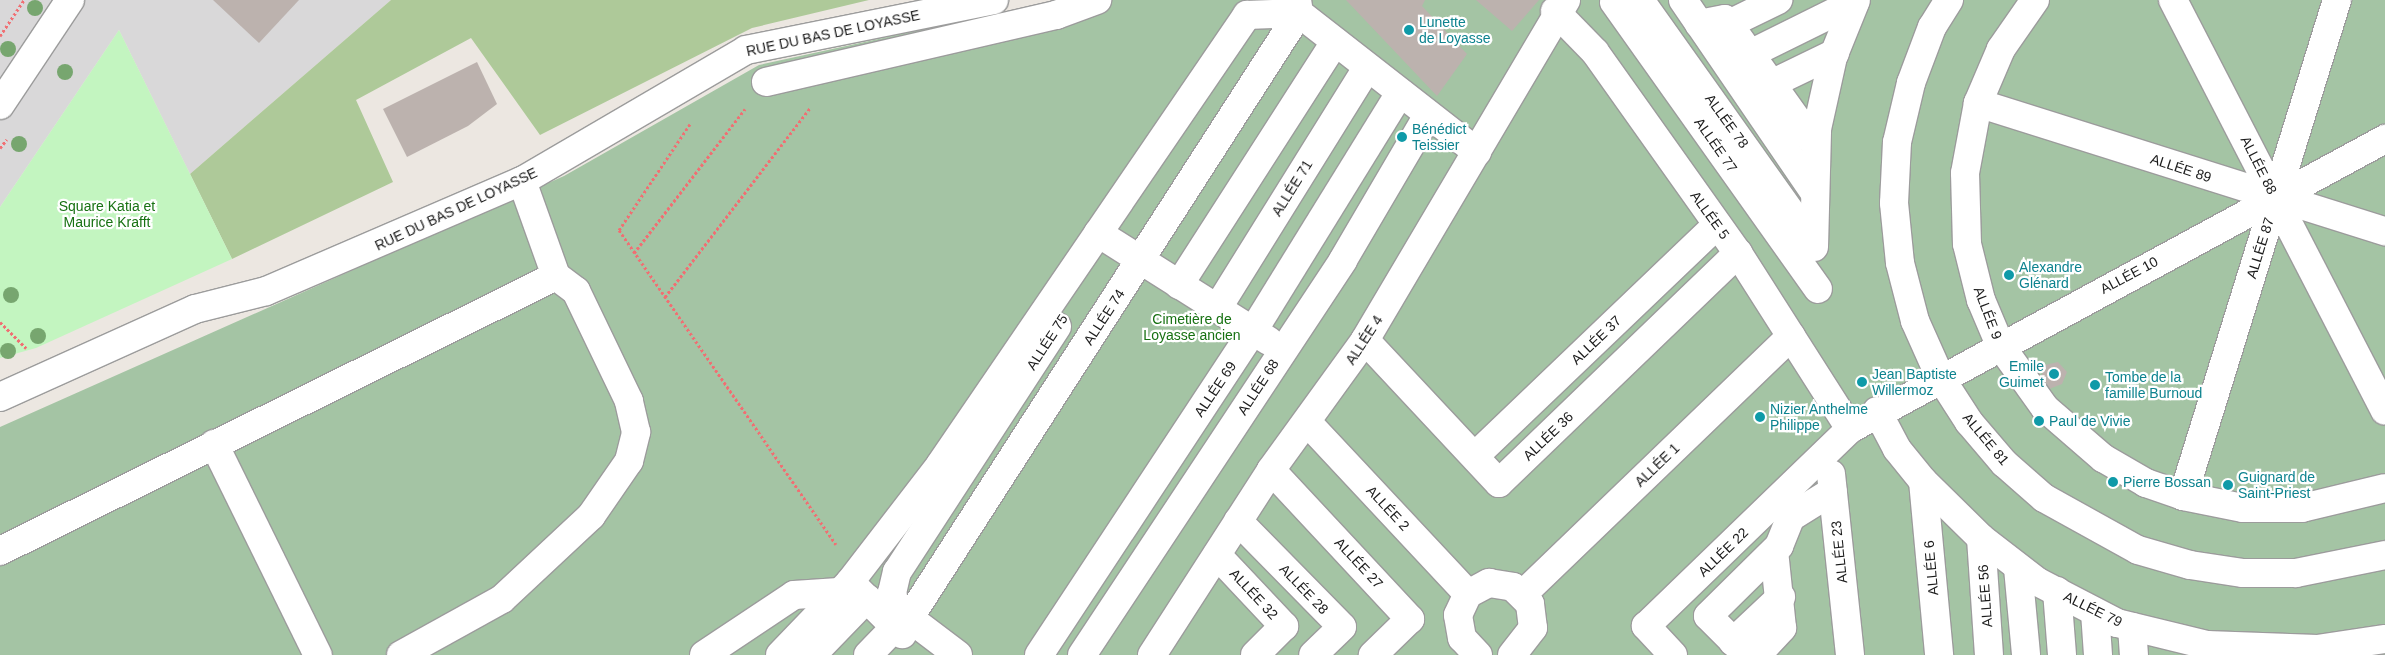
<!DOCTYPE html>
<html>
<head>
<meta charset="utf-8">
<style>
	body { margin:0 }
	#map { position:relative; width:2385px; height:655px; overflow:hidden; background:#ece7e1; font-family:Arial,sans-serif }
	div>[style] { position:absolute }
	.residential>* { inset:0; background:#d9d8d9 }
	.forest>* { inset:0; background:#aec999 }
	.cemetery>* { inset:0; background:#a4c4a4 }
	.park>* { inset:0; background:#c3f5c0 }
	.building>* { inset:0; background:#bcb2ae }
	.path>* { height:3px; margin-top:-1.5px; transform-origin:0; background:repeating-linear-gradient(90deg,#f06f73 0 2.5px,transparent 0 5px) }
	.roads { filter:drop-shadow(1px 0 #9c9c9c) drop-shadow(-1px 0 #9c9c9c) drop-shadow(0 1px #9c9c9c) drop-shadow(0 -1px #9c9c9c) }
	.minor>* { height:28px; margin:-14px; padding:0 14px; transform-origin:14px; border-radius:14px; background:#fff }
	.trees>* { width:16px; height:16px; margin:-8px; border-radius:50%; background:#77a66f }
	.dots>* { width:14px; height:14px; translate:-50% -50%; box-sizing:border-box; border:2px solid #fff; border-radius:50% }
	span { translate:-50% -50%; white-space:nowrap; text-align:center; line-height:1.15; -webkit-text-stroke:4.5px #fff; paint-order:stroke }
	.culture-label { font-size:14px; color:#0d838f }
	.left { translate:0 -50%; text-align:left }
	.right { translate:-100% -50%; text-align:right }
	.street-label { font-size:14px; color:#1b1b1b }
	.park-label { font-size:14px; color:#177112 }
</style>
</head>
<body>
<div id="map">
	<div class="residential">
		<i style="clip-path:polygon(0 0,391px 0,190px 174px,119px 30px,0 207px)"></i>
	</div>
	<div class="forest">
		<i style="clip-path:polygon(391px 0,869px 0,752px 28px,540px 135px,471px 38px,356px 100px,393px 182px,232px 259px,190px 174px)"></i>
	</div>
	<div class="cemetery">
		<i style="clip-path:polygon(1058px 0,2385px 0,2385px 655px,0 655px,0 427px,564px 176px,759px 65px)"></i>
	</div>
	<div class="park">
		<i style="clip-path:polygon(119px 30px,232px 259px,36px 348px,0 358px,0 207px)"></i>
	</div>
	<div class="building">
		<i style="clip-path:polygon(213px 0,299px 0,259px 43px)"></i>
		<i style="clip-path:polygon(1346px 0,1425px 0,1422px 6px,1467px 54px,1437px 96px)"></i>
		<i style="clip-path:polygon(1476px 0,1539px 0,1512px 31px)"></i>
		<i style="clip-path:polygon(477px 62px,497px 104px,468px 126px,407px 157px,383px 109px)"></i>
		<i style="clip-path:polygon(2058px 362px,2067px 372px,2062px 384px,2049px 389px,2041px 377px,2045px 365px)"></i>
	</div>
	<div class="path">
		<i style="left:0;top:36px;width:43px;rotate:-56.3deg"></i>
		<i style="left:690px;top:124px;width:128px;rotate:123.8deg"></i>
		<i style="left:619px;top:230px;width:382px;rotate:55.4deg"></i>
		<i style="left:0;top:148px;width:11px;rotate:-52deg"></i>
		<i style="left:634px;top:253px;width:182px;rotate:-52.4deg"></i>
		<i style="left:665px;top:297px;width:238px;rotate:-52.5deg"></i>
		<i style="left:0;top:322px;width:37px;rotate:45deg"></i>
	</div>
	<div class="roads">
		<div class="minor">
			<i style="left:1297px;top:0;width:13px;rotate:81deg"></i>
			<i style="left:1299px;top:13px;width:226px;rotate:38deg"></i>
			<i style="left:1640px;top:0;width:298px;rotate:54.6deg"></i>
			<i style="left:1683px;top:0;width:232px;rotate:55.7deg"></i>
			<i style="left:1949px;top:0;width:32px;rotate:122deg"></i>
			<i style="left:1932px;top:27px;width:60px;rotate:110.6deg"></i>
			<i style="left:1911px;top:83px;width:61px;rotate:103.3deg"></i>
			<i style="left:1897px;top:142px;width:61px;rotate:92.8deg"></i>
			<i style="left:1894px;top:203px;width:60px;rotate:84.3deg"></i>
			<i style="left:1900px;top:263px;width:60px;rotate:75.5deg"></i>
			<i style="left:1915px;top:321px;width:61px;rotate:65.9deg"></i>
			<i style="left:1940px;top:377px;width:54px;rotate:57.2deg"></i>
			<i style="left:1969px;top:422px;width:54px;rotate:49.5deg"></i>
			<i style="left:2004px;top:463px;width:53px;rotate:41.2deg"></i>
			<i style="left:2044px;top:498px;width:107px;rotate:29deg"></i>
			<i style="left:2138px;top:550px;width:54px;rotate:16.1deg"></i>
			<i style="left:2190px;top:565px;width:54px;rotate:8.6deg"></i>
			<i style="left:2243px;top:573px;width:53px"></i>
			<i style="left:2296px;top:573px;width:91px;rotate:-11.4deg"></i>
			<i style="left:2035px;top:0;width:60px;rotate:124.8deg"></i>
			<i style="left:2001px;top:49px;width:59px;rotate:113.1deg"></i>
			<i style="left:1978px;top:103px;width:71px;rotate:100.5deg"></i>
			<i style="left:1965px;top:173px;width:71px;rotate:88.4deg"></i>
			<i style="left:1967px;top:244px;width:58px;rotate:76deg"></i>
			<i style="left:1981px;top:300px;width:49px;rotate:67.1deg"></i>
			<i style="left:2000px;top:345px;width:77px;rotate:54.5deg"></i>
			<i style="left:2045px;top:408px;width:77px;rotate:40.8deg"></i>
			<i style="left:2103px;top:458px;width:50px;rotate:30.2deg"></i>
			<i style="left:2146px;top:483px;width:39px;rotate:19deg"></i>
			<i style="left:2183px;top:496px;width:61px;rotate:11.3deg"></i>
			<i style="left:2243px;top:508px;width:59px"></i>
			<i style="left:2302px;top:508px;width:85px;rotate:-13.5deg"></i>
			<i style="left:2173px;top:0;width:462px;rotate:62.7deg"></i>
			<i style="left:1614px;top:2px;width:352px;rotate:54.6deg"></i>
			<i style="left:1555px;top:11px;width:57px;rotate:45.7deg"></i>
			<i style="left:1595px;top:52px;width:247px;rotate:54.6deg"></i>
			<i style="left:1738px;top:253px;width:209px;rotate:57.5deg"></i>
			<i style="left:1699px;top:24px;width:26px;rotate:-11deg"></i>
			<i style="left:1725px;top:19px;width:156px;rotate:54.4deg"></i>
			<i style="left:1729px;top:24px;width:55px;rotate:-26.1deg"></i>
			<i style="left:1750px;top:54px;width:117px;rotate:-26.3deg"></i>
			<i style="left:766px;top:82px;width:298px;rotate:-13deg"></i>
			<i style="left:1056px;top:15px;width:44px;rotate:-20.1deg"></i>
			<i style="left:1771px;top:84px;width:71px;rotate:-25.8deg"></i>
			<i style="left:1978px;top:103px;width:427px;rotate:17.5deg"></i>
			<i style="left:0;top:105px;width:126px;rotate:-56.3deg"></i>
			<i style="left:1098px;top:233px;width:202px;rotate:32.3deg"></i>
			<i style="left:1814px;top:247px;width:118px;rotate:-88.5deg"></i>
			<i style="left:1817px;top:129px;width:74px;rotate:-77.5deg"></i>
			<i style="left:1833px;top:57px;width:61px;rotate:-68deg"></i>
			<i style="left:1179px;top:285px;width:289px;rotate:-57.3deg"></i>
			<i style="left:1217px;top:309px;width:284px;rotate:-58.1deg"></i>
			<i style="left:1365px;top:340px;width:196px;rotate:46.9deg"></i>
			<i style="left:1499px;top:483px;width:332px;rotate:-43.9deg"></i>
			<i style="left:0;top:397px;width:214px;rotate:-24.3deg"></i>
			<i style="left:195px;top:309px;width:73px;rotate:-14.2deg"></i>
			<i style="left:266px;top:291px;width:279px;rotate:-23.3deg"></i>
			<i style="left:522px;top:181px;width:259px;rotate:-30.3deg"></i>
			<i style="left:746px;top:50px;width:253px;rotate:-11.4deg"></i>
			<i style="left:1877px;top:411px;width:43px;rotate:62.2deg"></i>
			<i style="left:1897px;top:449px;width:41px;rotate:50.9deg"></i>
			<i style="left:1923px;top:481px;width:81px;rotate:44.5deg"></i>
			<i style="left:1981px;top:538px;width:72px;rotate:37.7deg"></i>
			<i style="left:2038px;top:582px;width:89px;rotate:27.4deg"></i>
			<i style="left:2117px;top:623px;width:93px;rotate:13.7deg"></i>
			<i style="left:2207px;top:645px;width:110px;rotate:2.1deg"></i>
			<i style="left:2317px;top:649px;width:69px;rotate:-8.4deg"></i>
			<i style="left:1308px;top:423px;width:234px;rotate:46.9deg"></i>
			<i style="left:214px;top:444px;width:235px;rotate:63.8deg"></i>
			<i style="left:1475px;top:456px;width:335px;rotate:-43.7deg"></i>
			<i style="left:1271px;top:470px;width:204px;rotate:47deg"></i>
			<i style="left:1410px;top:619px;width:52px;rotate:135.8deg"></i>
			<i style="left:1831px;top:474px;width:182px;rotate:84deg"></i>
			<i style="left:1923px;top:481px;width:175px;rotate:84.7deg"></i>
			<i style="left:2183px;top:496px;width:519px;rotate:-72.75deg"></i>
			<i style="left:1238px;top:521px;width:148px;rotate:45.5deg"></i>
			<i style="left:1342px;top:627px;width:40px;rotate:136deg"></i>
			<i style="left:1981px;top:538px;width:117px;rotate:86.1deg"></i>
			<i style="left:0;top:551px;width:620px;rotate:-26.32deg"></i>
			<i style="left:556px;top:276px;width:101px;rotate:-109.7deg"></i>
			<i style="left:1217px;top:555px;width:98px;rotate:46.7deg"></i>
			<i style="left:1284px;top:626px;width:41px;rotate:135deg"></i>
			<i style="left:2018px;top:568px;width:87px;rotate:84.7deg"></i>
			<i style="left:850px;top:582px;width:74px;rotate:45deg"></i>
			<i style="left:2057px;top:591px;width:64px;rotate:85.5deg"></i>
			<i style="left:1523px;top:594px;width:372px;rotate:-43.9deg"></i>
			<i style="left:2095px;top:612px;width:43px;rotate:86deg"></i>
			<i style="left:908px;top:620px;width:722px;rotate:-57.21deg"></i>
			<i style="left:2132px;top:627px;width:28px;rotate:86deg"></i>
			<i style="left:1733px;top:642px;width:66px;rotate:-43.2deg"></i>
			<i style="left:401px;top:655px;width:115px;rotate:-29deg"></i>
			<i style="left:502px;top:599px;width:122px;rotate:-43deg"></i>
			<i style="left:591px;top:516px;width:67px;rotate:-55.4deg"></i>
			<i style="left:629px;top:461px;width:30px;rotate:-76deg"></i>
			<i style="left:636px;top:432px;width:32px;rotate:-103deg"></i>
			<i style="left:629px;top:401px;width:122px;rotate:-115.7deg"></i>
			<i style="left:576px;top:291px;width:25px;rotate:-143deg"></i>
			<i style="left:704px;top:655px;width:108px;rotate:-33.7deg"></i>
			<i style="left:794px;top:595px;width:45px;rotate:-3.8deg"></i>
			<i style="left:780px;top:655px;width:101px;rotate:-46.2deg"></i>
			<i style="left:850px;top:582px;width:148px;rotate:-52.4deg"></i>
			<i style="left:940px;top:465px;width:545px;rotate:-55.7deg"></i>
			<i style="left:1247px;top:15px;width:52px;rotate:-2.2deg"></i>
			<i style="left:812px;top:655px;width:79px;rotate:-46deg"></i>
			<i style="left:868px;top:655px;width:37px;rotate:-46deg"></i>
			<i style="left:958px;top:655px;width:78px;rotate:-142.8deg"></i>
			<i style="left:896px;top:608px;width:16px;rotate:-105deg"></i>
			<i style="left:892px;top:593px;width:22px;rotate:-77deg"></i>
			<i style="left:897px;top:572px;width:293px;rotate:-56.9deg"></i>
			<i style="left:1039px;top:655px;width:388px;rotate:-56.6deg"></i>
			<i style="left:1253px;top:331px;width:280px;rotate:-58.3deg"></i>
			<i style="left:1082px;top:655px;width:473px;rotate:-56.5deg"></i>
			<i style="left:1343px;top:260px;width:168px;rotate:-59.6deg"></i>
			<i style="left:1152px;top:655px;width:220px;rotate:-57.2deg"></i>
			<i style="left:1271px;top:470px;width:160px;rotate:-54.1deg"></i>
			<i style="left:1365px;top:340px;width:395px;rotate:-59.4deg"></i>
			<i style="left:1478px;top:655px;width:23px;rotate:-133deg"></i>
			<i style="left:1462px;top:638px;width:23px;rotate:-100deg"></i>
			<i style="left:1458px;top:615px;width:23px;rotate:-65deg"></i>
			<i style="left:1468px;top:594px;width:24px;rotate:-28deg"></i>
			<i style="left:1489px;top:583px;width:24px;rotate:9deg"></i>
			<i style="left:1513px;top:587px;width:24px;rotate:45deg"></i>
			<i style="left:1530px;top:604px;width:24px;rotate:83deg"></i>
			<i style="left:1533px;top:628px;width:34px;rotate:128deg"></i>
			<i style="left:1673px;top:655px;width:40px;rotate:-133deg"></i>
			<i style="left:1646px;top:626px;width:284px;rotate:-44deg"></i>
			<i style="left:1850px;top:429px;width:609px;rotate:-28.46deg"></i>
			<i style="left:1747px;top:655px;width:55px;rotate:-135deg"></i>
			<i style="left:1708px;top:616px;width:100px;rotate:-44.6deg"></i>
			<i style="left:1779px;top:546px;width:31px;rotate:-68deg"></i>
			<i style="left:1791px;top:517px;width:49px;rotate:-31.8deg"></i>
			<i style="left:1757px;top:655px;width:37px;rotate:-47deg"></i>
			<i style="left:1782px;top:628px;width:77px;rotate:-95.9deg"></i>
		</div>
	</div>
	<div class="trees">
		<i style="left:35px;top:8px"></i>
		<i style="left:8px;top:49px"></i>
		<i style="left:65px;top:72px"></i>
		<i style="left:19px;top:144px"></i>
		<i style="left:11px;top:295px"></i>
		<i style="left:38px;top:336px"></i>
		<i style="left:8px;top:351px"></i>
	</div>
	<div class="dots">
		<i style="left:1409px;top:30px;background:#0f9aa8"></i>
		<i style="left:1402px;top:137px;background:#0f9aa8"></i>
		<i style="left:2009px;top:275px;background:#0f9aa8"></i>
		<i style="left:2054px;top:374px;background:#0f9aa8"></i>
		<i style="left:1862px;top:382px;background:#0f9aa8"></i>
		<i style="left:2095px;top:385px;background:#0f9aa8"></i>
		<i style="left:1760px;top:417px;background:#0f9aa8"></i>
		<i style="left:2039px;top:421px;background:#0f9aa8"></i>
		<i style="left:2113px;top:482px;background:#0f9aa8"></i>
		<i style="left:2228px;top:485px;background:#0f9aa8"></i>
	</div>
	<div class="culture-label">
		<span class="left" style="left:1419px;top:30px">Lunette<br>de Loyasse</span>
		<span class="left" style="left:1412px;top:137px">Bénédict<br>Teissier</span>
		<span class="left" style="left:2019px;top:275px">Alexandre<br>Glénard</span>
		<span class="right" style="left:2044px;top:374px">Emile<br>Guimet</span>
		<span class="left" style="left:1872px;top:382px">Jean Baptiste<br>Willermoz</span>
		<span class="left" style="left:2105px;top:385px">Tombe de la<br>famille Burnoud</span>
		<span class="left" style="left:1770px;top:417px">Nizier Anthelme<br>Philippe</span>
		<span class="left" style="left:2049px;top:421px">Paul de Vivie</span>
		<span class="left" style="left:2238px;top:485px">Guignard de<br>Saint-Priest</span>
		<span class="left" style="left:2123px;top:482px">Pierre Bossan</span>
	</div>
	<div class="street-label">
		<span style="left:833px;top:33px;rotate:-12deg">RUE DU BAS DE LOYASSE</span>
		<span style="left:1727px;top:121px;rotate:54deg">ALLÉE 78</span>
		<span style="left:1716px;top:145px;rotate:55deg">ALLÉE 77</span>
		<span style="left:2259px;top:165px;rotate:63deg">ALLÉE 88</span>
		<span style="left:2181px;top:168px;rotate:18deg">ALLÉE 89</span>
		<span style="left:1292px;top:188px;rotate:-58deg">ALLÉE 71</span>
		<span style="left:456px;top:209px;rotate:-25deg">RUE DU BAS DE LOYASSE</span>
		<span style="left:1710px;top:215px;rotate:54deg">ALLÉE 5</span>
		<span style="left:2260px;top:248px;rotate:-73deg">ALLÉE 87</span>
		<span style="left:2129px;top:275px;rotate:-28deg">ALLÉE 10</span>
		<span style="left:1988px;top:313px;rotate:69deg">ALLÉE 9</span>
		<span style="left:1104px;top:317px;rotate:-57deg">ALLÉE 74</span>
		<span style="left:1364px;top:340px;rotate:-57deg">ALLÉE 4</span>
		<span style="left:1596px;top:340px;rotate:-44deg">ALLÉE 37</span>
		<span style="left:1047px;top:342px;rotate:-57deg">ALLÉE 75</span>
		<span style="left:1258px;top:387px;rotate:-57deg">ALLÉE 68</span>
		<span style="left:1215px;top:389px;rotate:-56deg">ALLÉE 69</span>
		<span style="left:1548px;top:436px;rotate:-44deg">ALLÉE 36</span>
		<span style="left:1986px;top:439px;rotate:50deg">ALLÉE 81</span>
		<span style="left:1657px;top:465px;rotate:-44deg">ALLÉE 1</span>
		<span style="left:1388px;top:508px;rotate:47deg">ALLÉE 2</span>
		<span style="left:1723px;top:552px;rotate:-44deg">ALLÉE 22</span>
		<span style="left:1839px;top:552px;rotate:-96deg">ALLÉE 23</span>
		<span style="left:1359px;top:563px;rotate:47deg">ALLÉE 27</span>
		<span style="left:1931px;top:568px;rotate:-95deg">ALLÉE 6</span>
		<span style="left:1304px;top:589px;rotate:46deg">ALLÉE 28</span>
		<span style="left:1254px;top:594px;rotate:47deg">ALLÉE 32</span>
		<span style="left:1985px;top:596px;rotate:-94deg">ALLÉE 56</span>
		<span style="left:2093px;top:609px;rotate:26deg">ALLÉE 79</span>
	</div>
	<div class="park-label">
		<span style="left:107px;top:214px">Square Katia et<br>Maurice Krafft</span>
		<span style="left:1192px;top:327px">Cimetière de<br>Loyasse ancien</span>
	</div>
</div>
</body>
</html>
